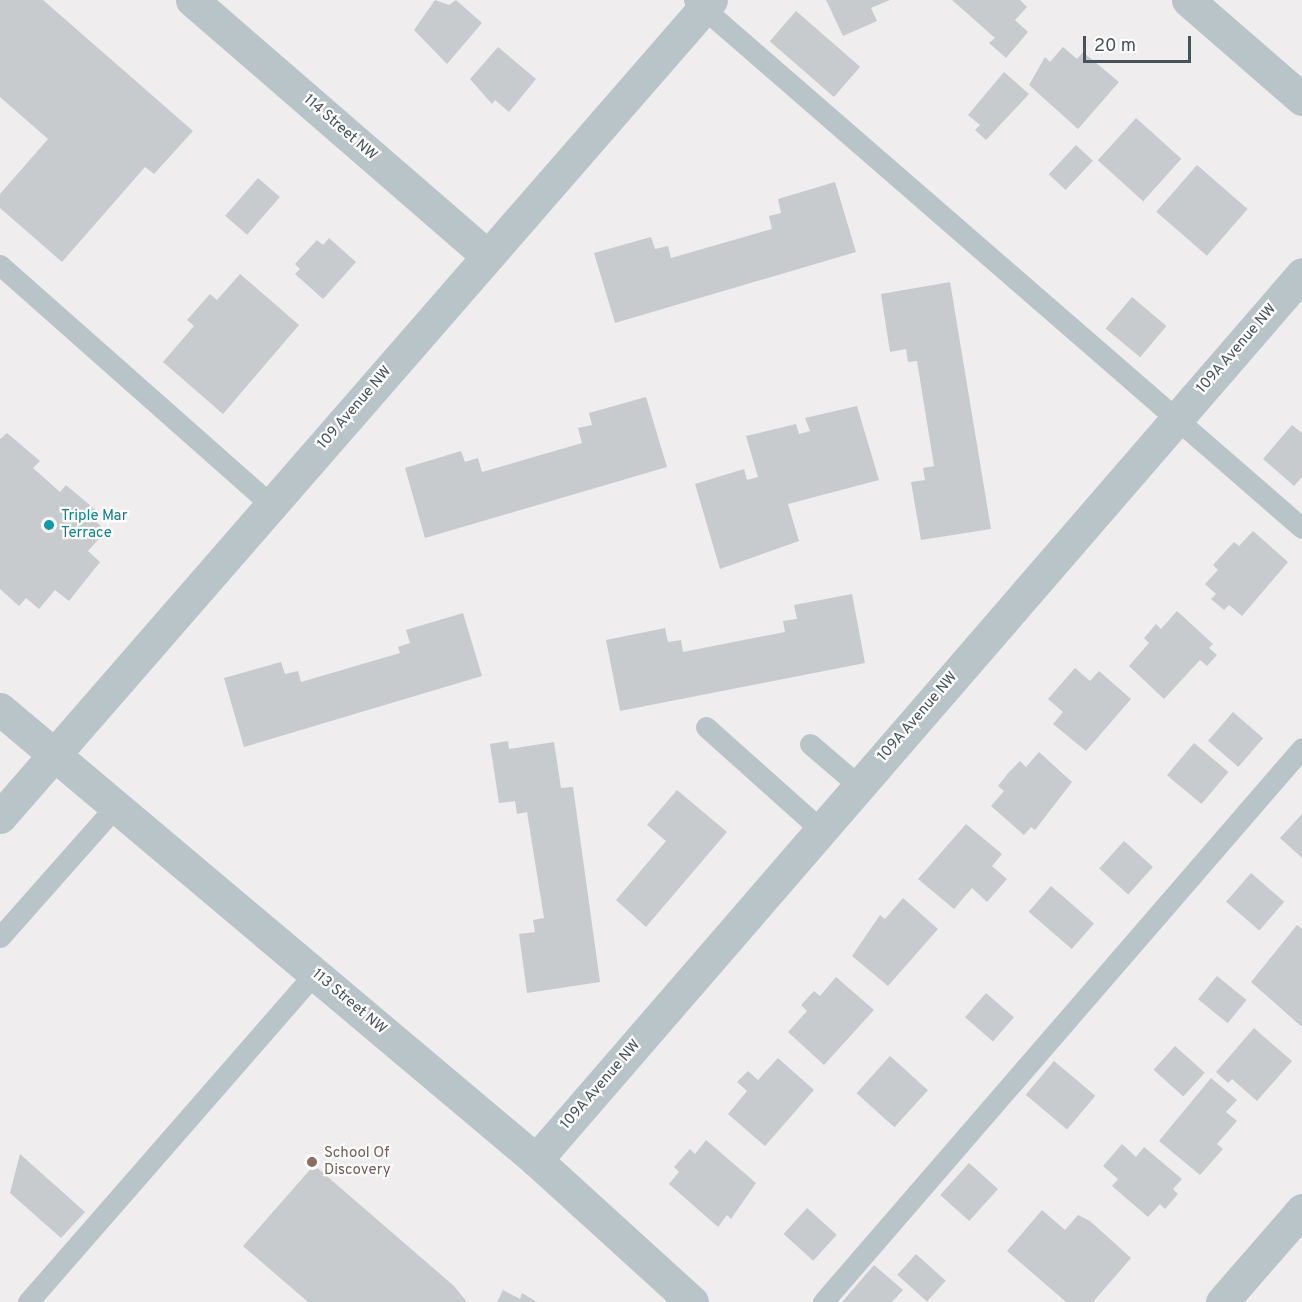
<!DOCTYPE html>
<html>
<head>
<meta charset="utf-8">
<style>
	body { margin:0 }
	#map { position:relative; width:1302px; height:1302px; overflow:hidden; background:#efeded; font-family:Overpass,sans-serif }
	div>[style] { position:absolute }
	.building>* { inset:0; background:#c7cbce; transform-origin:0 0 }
	.lane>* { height:21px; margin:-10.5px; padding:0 10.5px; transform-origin:10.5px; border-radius:10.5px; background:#b9c4c9 }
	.street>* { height:33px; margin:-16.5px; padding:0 16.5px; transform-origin:16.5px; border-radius:16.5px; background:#b9c4c9 }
	.dots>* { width:16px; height:16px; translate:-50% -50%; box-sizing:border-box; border:3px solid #fff; border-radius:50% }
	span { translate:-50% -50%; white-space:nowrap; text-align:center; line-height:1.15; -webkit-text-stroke:4.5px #fff; paint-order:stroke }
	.street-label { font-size:15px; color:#465359 }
	.culture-label { font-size:15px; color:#0d838f }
	.left { translate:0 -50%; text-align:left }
	.education-label { font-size:15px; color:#785e54 }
	.scale { position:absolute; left:1083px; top:36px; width:108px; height:27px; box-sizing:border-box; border:3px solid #465359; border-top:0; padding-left:8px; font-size:18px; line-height:21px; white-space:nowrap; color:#465359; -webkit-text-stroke:4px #fff; paint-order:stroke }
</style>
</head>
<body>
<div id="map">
	<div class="building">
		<i style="clip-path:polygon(0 0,43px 0,193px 131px,154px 174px,145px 167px,62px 262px,0 208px,0 194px,48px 139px,0 97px)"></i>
		<i style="clip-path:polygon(435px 0,449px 5px,456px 0,482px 23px,447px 64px,414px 30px)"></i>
		<i style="clip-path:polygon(826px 0,890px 0,871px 8px,877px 21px,843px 36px)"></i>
		<i style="clip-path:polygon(952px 0,1020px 0,1027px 7px,1015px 20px,1028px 32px,1006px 58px,989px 43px,995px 38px)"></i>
		<i style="left:796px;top:11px;width:85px;height:40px;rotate:41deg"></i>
		<i style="clip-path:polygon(498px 47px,536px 79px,509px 112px,495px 100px,492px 104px,470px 79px)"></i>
		<i style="clip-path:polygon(1063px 47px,1077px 59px,1083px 52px,1119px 82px,1078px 129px,1029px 85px,1045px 57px,1050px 62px)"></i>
		<i style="clip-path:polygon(1004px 72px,1029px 94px,986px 140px,975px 130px,980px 125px,968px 115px)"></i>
		<i style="left:1136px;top:118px;width:61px;height:57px;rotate:42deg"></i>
		<i style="left:1076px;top:145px;width:23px;height:40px;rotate:43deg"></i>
		<i style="left:1197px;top:165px;width:67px;height:62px;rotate:41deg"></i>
		<i style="left:258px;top:178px;width:29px;height:50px;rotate:41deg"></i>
		<i style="clip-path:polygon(835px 182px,856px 252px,615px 323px,594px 253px,651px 237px,655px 249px,668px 246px,671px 258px,772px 229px,769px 216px,781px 213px,778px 199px)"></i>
		<i style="clip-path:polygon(329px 238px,356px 262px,323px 299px,295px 274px,300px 269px,295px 264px,317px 240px,323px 245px)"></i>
		<i style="clip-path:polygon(240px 274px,299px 325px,223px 414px,163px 362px,194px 326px,187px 320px,210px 294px,217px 300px)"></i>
		<i style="clip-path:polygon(950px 282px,991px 529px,921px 540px,911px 482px,925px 480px,923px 468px,934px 466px,917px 361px,908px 362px,906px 349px,890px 352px,881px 294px)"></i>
		<i style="left:1132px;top:297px;width:45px;height:41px;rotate:40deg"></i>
		<i style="clip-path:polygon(646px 397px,667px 467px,425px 538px,405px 468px,461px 451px,465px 462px,478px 458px,482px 472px,582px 443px,578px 428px,592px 425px,589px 413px)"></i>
		<i style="clip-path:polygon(857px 406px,879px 480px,788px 504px,799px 541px,720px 569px,695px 484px,744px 469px,747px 480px,758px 477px,746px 436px,796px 424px,799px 434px,810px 431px,805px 418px)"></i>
		<i style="clip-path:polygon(1292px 425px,1302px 433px,1302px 477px,1294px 486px,1263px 459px)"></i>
		<i style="clip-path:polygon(7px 433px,40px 461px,33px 468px,60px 492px,66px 485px,98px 512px,92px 518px,106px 531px,88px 551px,100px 562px,69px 601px,55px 590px,39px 609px,26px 598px,19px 606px,0 589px,0 439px)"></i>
		<i style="clip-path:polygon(1253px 531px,1288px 562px,1242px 616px,1229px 605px,1224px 610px,1211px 599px,1216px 594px,1205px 584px,1218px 570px,1213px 565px,1234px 542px,1239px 546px)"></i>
		<i style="clip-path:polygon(852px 594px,865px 663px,620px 711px,606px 640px,665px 628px,668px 642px,681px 640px,683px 652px,785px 632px,783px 621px,797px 619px,794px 605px)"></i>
		<i style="clip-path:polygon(1177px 611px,1213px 644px,1209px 648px,1217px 655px,1207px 666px,1200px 660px,1164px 699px,1129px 666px,1149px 643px,1144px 638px,1156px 624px,1161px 629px)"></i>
		<i style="clip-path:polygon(463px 613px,482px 676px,244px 747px,224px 678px,281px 662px,285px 674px,298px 671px,301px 682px,400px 653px,398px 647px,410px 643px,406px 630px)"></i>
		<i style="clip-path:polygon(1075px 668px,1090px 681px,1099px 671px,1131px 699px,1086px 751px,1053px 724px,1063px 712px,1048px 699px)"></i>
		<i style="left:1233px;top:712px;width:40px;height:38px;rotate:41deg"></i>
		<i style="clip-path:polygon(508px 741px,509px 749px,554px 742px,561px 788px,573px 787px,600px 982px,527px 993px,519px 934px,535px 932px,533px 920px,544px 918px,527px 812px,517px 814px,515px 801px,499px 803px,490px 744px)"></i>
		<i style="left:1194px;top:743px;width:45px;height:42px;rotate:40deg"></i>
		<i style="clip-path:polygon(1039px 752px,1072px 782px,1035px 830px,1031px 827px,1024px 835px,991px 806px,1004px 791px,998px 786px,1009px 772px,1020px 761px,1026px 767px)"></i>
		<i style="clip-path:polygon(677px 790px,727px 832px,646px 927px,616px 900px,666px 841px,647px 825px)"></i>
		<i style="clip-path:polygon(1302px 814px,1302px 858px,1280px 838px)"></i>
		<i style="clip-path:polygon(966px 824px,1002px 854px,992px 866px,1007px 879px,987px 902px,972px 888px,954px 909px,918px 879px)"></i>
		<i style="left:1124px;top:841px;width:39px;height:37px;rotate:42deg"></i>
		<i style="left:1251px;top:873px;width:44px;height:38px;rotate:41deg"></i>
		<i style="left:1051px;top:886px;width:57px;height:34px;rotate:41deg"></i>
		<i style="clip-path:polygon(903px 898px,938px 929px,888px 986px,852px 956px,880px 915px,885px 919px)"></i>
		<i style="clip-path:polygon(1297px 925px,1302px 929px,1302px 1027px,1251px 982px)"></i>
		<i style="left:1217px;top:976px;width:38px;height:30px;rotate:39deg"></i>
		<i style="clip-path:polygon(836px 977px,874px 1010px,824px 1065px,788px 1032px,807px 1011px,801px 1005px,814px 991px,820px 996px)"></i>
		<i style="left:986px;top:993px;width:37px;height:32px;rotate:41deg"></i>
		<i style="clip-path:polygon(1254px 1028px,1292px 1061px,1257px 1101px,1232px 1079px,1228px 1083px,1216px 1072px)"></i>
		<i style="left:1175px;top:1046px;width:40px;height:32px;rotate:42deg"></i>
		<i style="left:890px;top:1056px;width:51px;height:50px;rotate:42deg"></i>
		<i style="clip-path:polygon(778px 1058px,814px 1090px,765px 1146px,728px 1114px,747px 1091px,737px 1082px,748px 1071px,758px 1080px)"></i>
		<i style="left:1054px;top:1061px;width:54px;height:44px;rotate:40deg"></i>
		<i style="clip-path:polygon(1211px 1078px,1237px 1100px,1226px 1112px,1237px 1121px,1217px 1144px,1223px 1149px,1200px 1175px,1159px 1141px)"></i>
		<i style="clip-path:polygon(706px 1140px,756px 1183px,731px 1219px,727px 1215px,718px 1227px,669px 1184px,679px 1172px,674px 1167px,690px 1149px,695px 1154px)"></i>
		<i style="clip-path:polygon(1122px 1144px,1136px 1157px,1144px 1147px,1182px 1179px,1173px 1189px,1178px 1194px,1165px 1209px,1160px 1204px,1148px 1217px,1112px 1186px,1118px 1179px,1103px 1166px)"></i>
		<i style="clip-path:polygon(20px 1154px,85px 1212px,61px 1238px,10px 1193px)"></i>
		<i style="left:969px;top:1163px;width:39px;height:43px;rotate:42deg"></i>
		<i style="clip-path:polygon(314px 1165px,454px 1286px,467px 1302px,308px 1302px,243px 1246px)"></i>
		<i style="left:807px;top:1208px;width:40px;height:35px;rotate:42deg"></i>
		<i style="clip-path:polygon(1042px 1210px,1065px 1230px,1078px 1215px,1090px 1221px,1131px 1258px,1093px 1302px,1066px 1302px,1007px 1251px)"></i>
		<i style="left:916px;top:1254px;width:40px;height:28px;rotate:42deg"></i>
		<i style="clip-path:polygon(874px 1265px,903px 1290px,892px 1302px,842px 1302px)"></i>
		<i style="clip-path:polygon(503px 1290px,520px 1299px,522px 1293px,537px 1302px,497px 1302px)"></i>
	</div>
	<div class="lane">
		<i style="left:694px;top:0;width:805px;rotate:40.97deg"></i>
		<i style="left:0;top:265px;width:362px;rotate:41.5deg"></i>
		<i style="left:706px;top:727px;width:154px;rotate:41.8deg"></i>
		<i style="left:810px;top:744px;width:63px;rotate:40.5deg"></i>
		<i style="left:0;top:937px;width:174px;rotate:-48.5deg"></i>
		<i style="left:28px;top:1302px;width:437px;rotate:-48.9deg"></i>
		<i style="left:823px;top:1302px;width:732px;rotate:-49.15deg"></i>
	</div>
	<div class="street">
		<i style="left:192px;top:0;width:391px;rotate:40.9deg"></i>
		<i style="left:1188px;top:0;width:151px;rotate:41deg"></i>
		<i style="left:0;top:709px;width:700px;rotate:40.08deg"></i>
		<i style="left:536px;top:1160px;width:211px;rotate:42.3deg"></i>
		<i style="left:0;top:817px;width:1083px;rotate:-48.97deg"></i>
		<i style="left:536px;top:1160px;width:1171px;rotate:-49.15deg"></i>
		<i style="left:1222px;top:1302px;width:122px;rotate:-49deg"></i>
	</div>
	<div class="dots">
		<i style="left:49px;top:525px;background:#0f9aa8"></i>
		<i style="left:312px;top:1162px;background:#8d6e63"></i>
	</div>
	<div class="street-label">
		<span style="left:340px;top:128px;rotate:41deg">114 Street NW</span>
		<span style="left:1237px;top:349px;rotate:-49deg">109A Avenue NW</span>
		<span style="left:355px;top:408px;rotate:-49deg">109 Avenue NW</span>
		<span style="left:918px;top:717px;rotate:-49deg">109A Avenue NW</span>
		<span style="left:349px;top:1002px;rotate:40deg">113 Street NW</span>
		<span style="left:601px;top:1085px;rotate:-49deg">109A Avenue NW</span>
	</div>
	<div class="culture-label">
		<span class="left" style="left:61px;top:525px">Triple Mar<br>Terrace</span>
	</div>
	<div class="education-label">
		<span class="left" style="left:324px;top:1162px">School Of<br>Discovery</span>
	</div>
	<div class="scale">20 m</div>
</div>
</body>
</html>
